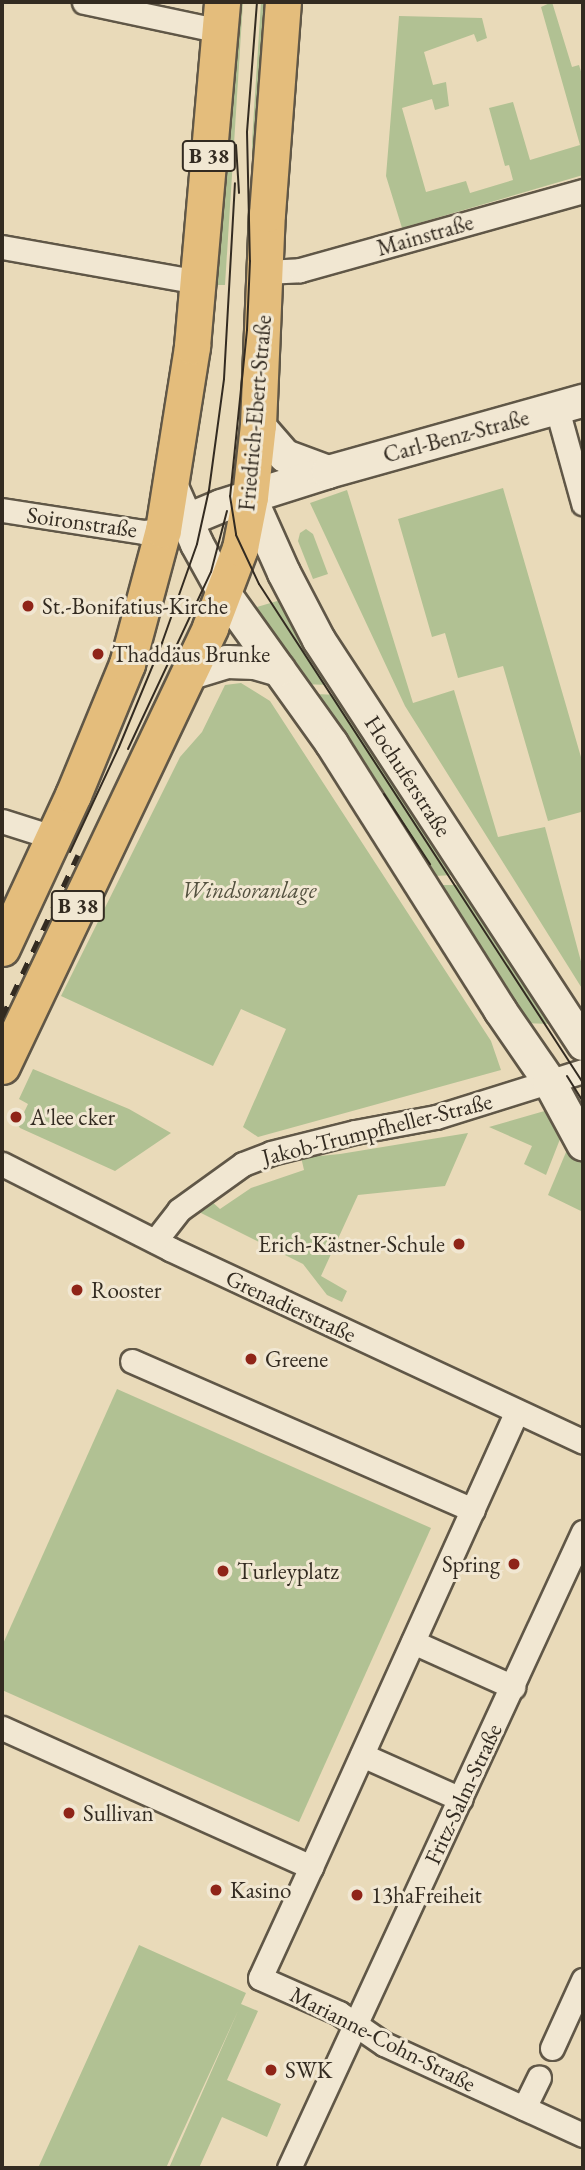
<!DOCTYPE html>
<html>
<head>
<meta charset="utf-8">
<style>
	body { margin:0 }
	#map { position:relative; width:585px; height:2170px; overflow:hidden; background:#e9dab9; font-family:"EB Garamond",serif }
	div>[style] { position:absolute }
	.green>* { inset:0; background:#b1c193 }
	.roads { filter:drop-shadow(2px 0 #605747) drop-shadow(-2px 0 #605747) drop-shadow(0 2px #605747) drop-shadow(0 -2px #605747) }
	.street>* { height:23px; margin:-11.5px; padding:0 11.5px; transform-origin:11.5px; border-radius:11.5px; background:#f1e7d2 }
	.secondary>* { height:32px; margin:-16px; padding:0 16px; transform-origin:16px; border-radius:16px; background:#f1e7d2 }
	.primary>* { height:35px; margin:-17.5px; padding:0 17.5px; transform-origin:17.5px; border-radius:17.5px; background:#e4bd7c }
	.tram>* { height:2px; margin:-1px; padding:0 1px; transform-origin:1px; border-radius:1px; background:#332b21 }
	.rail>* { height:5px; margin-top:-2.5px; transform-origin:0; background:repeating-linear-gradient(90deg,#332b21 0 12px,transparent 0 24px) }
	.dots>* { width:19px; height:19px; translate:-50% -50%; box-sizing:border-box; border:4px solid #f1e7d2; border-radius:50% }
	span { translate:-50% -50%; white-space:nowrap; text-align:center; line-height:1.15; -webkit-text-stroke:6px #f1e7d2; paint-order:stroke }
	.shield-label span { padding:2px 5px; background:#f1e7d2; border:2px solid; border-radius:5px; -webkit-text-stroke-width:0 }
	.shield-label { font-size:21px; color:#332b21; font-weight:700 }
	.street-label { font-size:23px; color:#332b21 }
	.poi-label { font-size:23px; color:#332b21 }
	.left { translate:0 -50%; text-align:left }
	.right { translate:-100% -50%; text-align:right }
	.park-label { font-size:23px; color:#52503e; font-style:italic }
	.frame { position:absolute; inset:0; border:4px solid #332b21; pointer-events:none }
</style>
</head>
<body>
<div id="map">
	<div class="green">
		<i style="clip-path:polygon(234px 2px,243px 2px,225px 285px,215px 285px,223px 117px)"></i>
		<i style="clip-path:polygon(261px 2px,266px 2px,252px 190px,252px 142px)"></i>
		<i style="clip-path:polygon(552px 2px,572px 67px,579px 65px,583px 78px,583px 175px,402px 228px,386px 176px,399px 16px,482px 18px,487px 38px,477px 42px,474px 34px,424px 52px,433px 85px,446px 82px,449px 106px,435px 110px,432px 99px,402px 108px,426px 192px,466px 181px,470px 193px,513px 180px,509px 165px,505px 166px,489px 108px,513px 102px,530px 160px,580px 145px,541px 7px)"></i>
		<i style="clip-path:polygon(503px 488px,583px 764px,583px 818px,581px 812px,548px 821px,503px 666px,458px 678px,445px 633px,432px 637px,398px 519px)"></i>
		<i style="clip-path:polygon(347px 490px,413px 703px,454px 690px,498px 837px,545px 827px,583px 969px,583px 990px,405px 706px,310px 503px)"></i>
		<i style="clip-path:polygon(306px 529px,313px 534px,328px 574px,313px 579px,298px 541px,300px 533px)"></i>
		<i style="clip-path:polygon(284px 599px,332px 685px,298px 684px,260px 625px,266px 621px,257px 607px)"></i>
		<i style="clip-path:polygon(241px 683px,270px 701px,491px 1041px,501px 1070px,258px 1137px,243px 1127px,286px 1029px,241px 1009px,213px 1066px,61px 996px,180px 757px,202px 732px,225px 685px)"></i>
		<i style="clip-path:polygon(316px 694px,338px 695px,438px 853px,441px 851px,455px 875px,434px 876px)"></i>
		<i style="clip-path:polygon(440px 885px,463px 885px,552px 1024px,521px 1023px)"></i>
		<i style="clip-path:polygon(33px 1069px,129px 1109px,171px 1133px,115px 1171px,20px 1128px,18px 1125px,28px 1104px,19px 1099px)"></i>
		<i style="clip-path:polygon(548px 1110px,562px 1134px,546px 1175px,524px 1164px,532px 1146px,489px 1127px)"></i>
		<i style="clip-path:polygon(468px 1133px,445px 1186px,358px 1195px,321px 1276px,347px 1291px,342px 1302px,327px 1295px,303px 1264px,197px 1211px,210px 1200px,220px 1209px,251px 1188px,304px 1170px,301px 1157px,318px 1152px,320px 1156px,340px 1154px)"></i>
		<i style="clip-path:polygon(569px 1145px,583px 1164px,583px 1212px,548px 1195px)"></i>
		<i style="clip-path:polygon(117px 1389px,431px 1528px,299px 1822px,2px 1690px,2px 1646px)"></i>
		<i style="clip-path:polygon(139px 1945px,246px 1993px,241px 2004px,258px 2011px,227px 2080px,281px 2104px,267px 2137px,222px 2117px,199px 2168px,169px 2168px,238px 2011px,166px 2168px,38px 2168px)"></i>
	</div>
	<div class="roads">
		<div class="street">
			<i style="left:84px;top:2px;width:139px;rotate:12deg"></i>
			<i style="left:2px;top:247px;width:199px;rotate:10.1deg"></i>
			<i style="left:265px;top:272px;width:35px;rotate:-3deg"></i>
			<i style="left:300px;top:270px;width:294px;rotate:-15.6deg"></i>
			<i style="left:557px;top:409px;width:98px;rotate:74.5deg"></i>
			<i style="left:2px;top:510px;width:144px;rotate:8.8deg"></i>
			<i style="left:144px;top:532px;width:19px;rotate:-6deg"></i>
			<i style="left:2px;top:821px;width:52px;rotate:17.7deg"></i>
			<i style="left:2px;top:1164px;width:188px;rotate:26.8deg"></i>
			<i style="left:170px;top:1249px;width:456px;rotate:25deg"></i>
			<i style="left:155px;top:1241px;width:39px;rotate:-52deg"></i>
			<i style="left:179px;top:1210px;width:79px;rotate:-35.7deg"></i>
			<i style="left:243px;top:1164px;width:30px;rotate:-21deg"></i>
			<i style="left:271px;top:1153px;width:87px;rotate:-14deg"></i>
			<i style="left:355px;top:1132px;width:82px;rotate:-10.5deg"></i>
			<i style="left:436px;top:1117px;width:154px;rotate:-17.4deg"></i>
			<i style="left:132px;top:1361px;width:372px;rotate:23.6deg"></i>
			<i style="left:413px;top:1642px;width:110px;rotate:24.2deg"></i>
			<i style="left:2px;top:1728px;width:339px;rotate:24.2deg"></i>
			<i style="left:311px;top:1867px;width:500px;rotate:-65.69deg"></i>
			<i style="left:362px;top:1755px;width:108px;rotate:24deg"></i>
			<i style="left:311px;top:1867px;width:122px;rotate:114.7deg"></i>
			<i style="left:260px;top:1978px;width:86px;rotate:23.9deg"></i>
			<i style="left:339px;top:2013px;width:55px;rotate:34.6deg"></i>
			<i style="left:384px;top:2044px;width:219px;rotate:24.6deg"></i>
			<i style="left:552px;top:2048px;width:75px;rotate:-65.5deg"></i>
			<i style="left:524px;top:2108px;width:34px;rotate:-64deg"></i>
			<i style="left:289px;top:2168px;width:701px;rotate:-65.19deg"></i>
		</div>
		<div class="secondary">
			<i style="left:258px;top:425px;width:41px;rotate:48.9deg"></i>
			<i style="left:285px;top:456px;width:46px;rotate:20.4deg"></i>
			<i style="left:171px;top:485px;width:64px;rotate:66.2deg"></i>
			<i style="left:197px;top:544px;width:56px;rotate:61.1deg"></i>
			<i style="left:224px;top:593px;width:186px;rotate:54.4deg"></i>
			<i style="left:332px;top:744px;width:315px;rotate:57.7deg"></i>
			<i style="left:500px;top:1010px;width:86px;rotate:55.4deg"></i>
			<i style="left:549px;top:1081px;width:72px;rotate:61.6deg"></i>
			<i style="left:250px;top:497px;width:83px;rotate:65.9deg"></i>
			<i style="left:284px;top:573px;width:76px;rotate:62.4deg"></i>
			<i style="left:319px;top:640px;width:483px;rotate:56.8deg"></i>
			<i style="left:168px;top:528px;width:57px;rotate:-22.5deg"></i>
			<i style="left:221px;top:506px;width:112px;rotate:-17.6deg"></i>
			<i style="left:328px;top:472px;width:265px;rotate:-15.6deg"></i>
			<i style="left:188px;top:674px;width:41px;rotate:-17.1deg"></i>
			<i style="left:227px;top:662px;width:28px;rotate:2deg"></i>
			<i style="left:255px;top:663px;width:25px;rotate:16deg"></i>
		</div>
		<div class="primary">
			<i style="left:2px;top:948px;width:169px;rotate:-65.1deg"></i>
			<i style="left:73px;top:795px;width:142px;rotate:-67.6deg"></i>
			<i style="left:127px;top:664px;width:139px;rotate:-75deg"></i>
			<i style="left:163px;top:530px;width:186px;rotate:-81deg"></i>
			<i style="left:192px;top:346px;width:345px;rotate:-85deg"></i>
			<i style="left:2px;top:1066px;width:486px;rotate:-64.6deg"></i>
			<i style="left:210px;top:627px;width:85px;rotate:-69.2deg"></i>
			<i style="left:240px;top:548px;width:52px;rotate:-78.9deg"></i>
			<i style="left:250px;top:497px;width:72px;rotate:-83.7deg"></i>
			<i style="left:258px;top:425px;width:211px;rotate:-87.6deg"></i>
			<i style="left:267px;top:214px;width:213px;rotate:-85.7deg"></i>
		</div>
	</div>
	<div class="tram">
		<i style="left:257px;top:2px;width:130px;rotate:94.4deg"></i>
		<i style="left:247px;top:132px;width:129px;rotate:88.7deg"></i>
		<i style="left:250px;top:261px;width:69px;rotate:92.5deg"></i>
		<i style="left:247px;top:330px;width:167px;rotate:95.8deg"></i>
		<i style="left:230px;top:496px;width:39px;rotate:81deg"></i>
		<i style="left:236px;top:535px;width:54px;rotate:64.9deg"></i>
		<i style="left:259px;top:584px;width:595px;rotate:57deg"></i>
		<i style="left:236px;top:145px;width:48px;rotate:86.4deg"></i>
		<i style="left:128px;top:749px;width:195px;rotate:-64.9deg"></i>
		<i style="left:211px;top:572px;width:63px;rotate:-75.3deg"></i>
		<i style="left:384px;top:794px;width:84px;rotate:56.7deg"></i>
		<i style="left:70px;top:852px;width:116px;rotate:-65deg"></i>
		<i style="left:119px;top:747px;width:113px;rotate:-67.5deg"></i>
		<i style="left:162px;top:643px;width:105px;rotate:-70.5deg"></i>
		<i style="left:197px;top:544px;width:55px;rotate:-77.5deg"></i>
		<i style="left:209px;top:490px;width:112px;rotate:-82.3deg"></i>
		<i style="left:224px;top:379px;width:196px;rotate:-86.8deg"></i>
		<i style="left:567px;top:1076px;width:31px;rotate:58deg"></i>
	</div>
	<div class="rail">
		<i style="left:2px;top:1017px;width:179px;rotate:-64.9deg"></i>
	</div>
	<div class="dots">
		<i style="left:28px;top:606px;background:#8f2418"></i>
		<i style="left:98px;top:654px;background:#8f2418"></i>
		<i style="left:16px;top:1117px;background:#8f2418"></i>
		<i style="left:459px;top:1244px;background:#8f2418"></i>
		<i style="left:77px;top:1290px;background:#8f2418"></i>
		<i style="left:251px;top:1359px;background:#8f2418"></i>
		<i style="left:514px;top:1564px;background:#8f2418"></i>
		<i style="left:223px;top:1571px;background:#8f2418"></i>
		<i style="left:69px;top:1813px;background:#8f2418"></i>
		<i style="left:216px;top:1890px;background:#8f2418"></i>
		<i style="left:357px;top:1895px;background:#8f2418"></i>
		<i style="left:271px;top:2070px;background:#8f2418"></i>
	</div>
	<div class="shield-label">
		<span style="left:209px;top:156px">B 38</span>
		<span style="left:78px;top:906px">B 38</span>
	</div>
	<div class="street-label">
		<span style="left:425px;top:235px;rotate:-16deg">Mainstraße</span>
		<span style="left:255px;top:413px;rotate:-85deg">Friedrich-Ebert-Straße</span>
		<span style="left:456px;top:436px;rotate:-15deg">Carl-Benz-Straße</span>
		<span style="left:82px;top:522px;rotate:8deg">Soironstraße</span>
		<span style="left:408px;top:776px;rotate:57deg">Hochuferstraße</span>
		<span style="left:377px;top:1129px;rotate:-14deg">Jakob-Trumpfheller-Straße</span>
		<span style="left:291px;top:1306px;rotate:25deg">Grenadierstraße</span>
		<span style="left:463px;top:1794px;rotate:-65deg">Fritz-Salm-Straße</span>
		<span style="left:383px;top:2039px;rotate:27deg">Marianne-Cohn-Straße</span>
	</div>
	<div class="poi-label">
		<span class="left" style="left:42px;top:606px">St.-Bonifatius-Kirche</span>
		<span class="left" style="left:112px;top:654px">Thaddäus Brunke</span>
		<span class="left" style="left:30px;top:1117px">A'lee cker</span>
		<span class="right" style="left:445px;top:1244px">Erich-Kästner-Schule</span>
		<span class="left" style="left:91px;top:1290px">Rooster</span>
		<span class="left" style="left:265px;top:1359px">Greene</span>
		<span class="right" style="left:500px;top:1564px">Spring</span>
		<span class="left" style="left:237px;top:1571px">Turleyplatz</span>
		<span class="left" style="left:83px;top:1813px">Sullivan</span>
		<span class="left" style="left:230px;top:1890px">Kasino</span>
		<span class="left" style="left:371px;top:1895px">13haFreiheit</span>
		<span class="left" style="left:285px;top:2070px">SWK</span>
	</div>
	<div class="park-label">
		<span style="left:249px;top:890px">Windsoranlage</span>
	</div>
	<div class="frame"></div>
</div>
</body>
</html>
